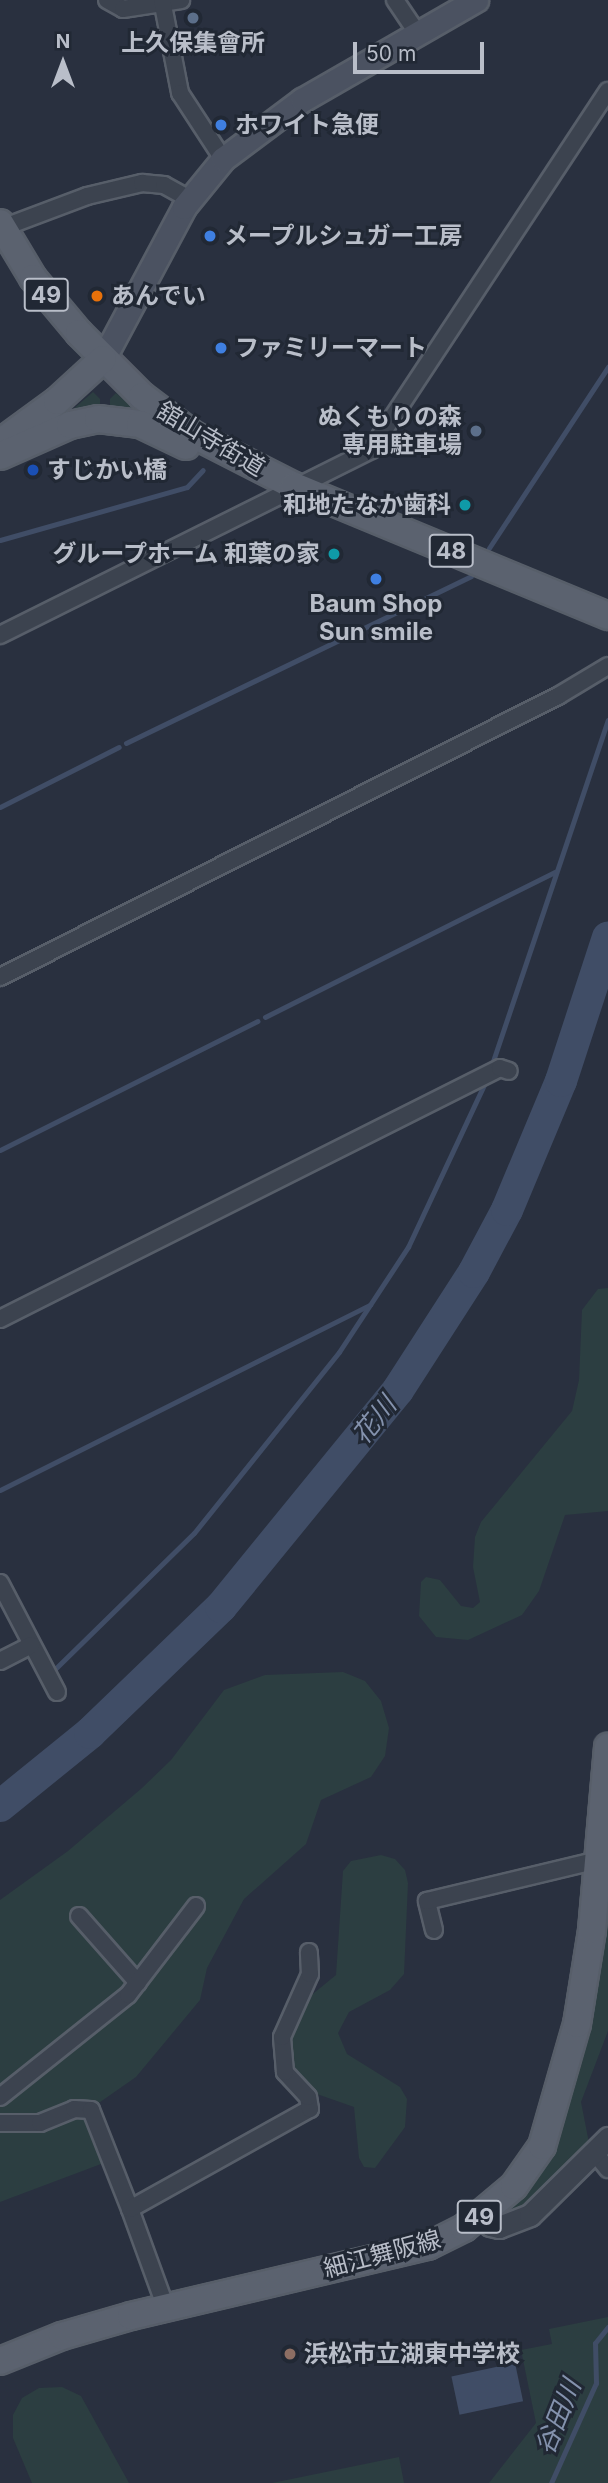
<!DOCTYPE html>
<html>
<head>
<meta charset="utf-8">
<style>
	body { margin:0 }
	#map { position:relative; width:608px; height:2483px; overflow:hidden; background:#29303f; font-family:Inter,"Noto Sans JP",sans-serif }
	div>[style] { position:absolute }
	.green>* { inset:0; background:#2c3e41 }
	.water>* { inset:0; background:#404d66; transform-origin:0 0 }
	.stream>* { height:5px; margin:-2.5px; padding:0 2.5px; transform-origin:2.5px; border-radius:2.5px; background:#404d66 }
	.river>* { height:32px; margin:-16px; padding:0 16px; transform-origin:16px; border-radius:16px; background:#404d66 }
	.roads { filter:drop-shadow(2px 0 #575e69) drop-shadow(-2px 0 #575e69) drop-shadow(0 2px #575e69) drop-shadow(0 -2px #575e69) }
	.minor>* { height:16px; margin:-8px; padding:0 8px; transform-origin:8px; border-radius:8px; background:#3c434f }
	.tertiary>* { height:21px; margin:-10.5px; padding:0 10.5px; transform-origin:10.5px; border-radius:10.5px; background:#3c434f }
	.secondary>* { height:23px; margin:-11.5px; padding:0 11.5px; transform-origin:11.5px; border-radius:11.5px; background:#4b5261 }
	.primary>* { height:26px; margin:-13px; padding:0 13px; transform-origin:13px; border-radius:13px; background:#5b626f }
	.dots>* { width:19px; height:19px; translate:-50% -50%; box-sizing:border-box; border:4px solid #212834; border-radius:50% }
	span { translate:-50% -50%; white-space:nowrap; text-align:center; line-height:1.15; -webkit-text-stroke:6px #212834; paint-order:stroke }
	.shield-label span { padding:2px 5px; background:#212834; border:2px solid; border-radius:5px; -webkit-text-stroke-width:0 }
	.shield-label { font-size:23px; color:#b9bec9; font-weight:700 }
	.poi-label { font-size:24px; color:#b9bec9; font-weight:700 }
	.left { translate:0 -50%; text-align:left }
	.right { translate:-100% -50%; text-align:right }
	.street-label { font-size:24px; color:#b9bec9 }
	.water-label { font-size:26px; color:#8492ad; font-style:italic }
	.north { position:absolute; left:28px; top:28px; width:70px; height:70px; -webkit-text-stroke:5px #212834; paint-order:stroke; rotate:0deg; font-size:19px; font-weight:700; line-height:28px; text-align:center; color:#b9bec9 }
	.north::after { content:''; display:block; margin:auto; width:24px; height:32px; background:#b9bec9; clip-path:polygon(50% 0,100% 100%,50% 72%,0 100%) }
	.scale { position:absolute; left:353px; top:42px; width:131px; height:32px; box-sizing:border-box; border:4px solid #b9bec9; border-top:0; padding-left:9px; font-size:21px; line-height:24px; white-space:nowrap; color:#b9bec9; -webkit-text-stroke:5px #212834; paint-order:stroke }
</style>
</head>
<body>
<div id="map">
	<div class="green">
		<i style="clip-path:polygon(93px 392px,100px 399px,100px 411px,74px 416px,72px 410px)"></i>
		<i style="clip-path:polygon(116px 393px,135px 410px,110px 411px,110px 399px)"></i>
		<i style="clip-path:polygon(608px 1288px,608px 1511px,565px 1515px,539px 1591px,522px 1615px,468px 1640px,436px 1637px,419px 1616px,421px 1582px,426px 1577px,440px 1580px,461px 1606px,473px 1608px,480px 1602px,473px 1567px,475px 1537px,481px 1522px,572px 1411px,579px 1380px,582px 1310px,598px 1289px)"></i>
		<i style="clip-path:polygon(343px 1672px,365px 1681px,381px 1701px,389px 1728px,385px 1756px,371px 1777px,321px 1800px,306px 1844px,244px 1899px,207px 1968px,200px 2000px,136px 2077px,93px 2107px,104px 2159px,101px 2164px,0 2202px,0 1900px,68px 1851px,142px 1788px,171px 1760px,224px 1690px,265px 1675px)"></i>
		<i style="clip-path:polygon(381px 1855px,395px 1859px,405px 1870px,408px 1883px,404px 1974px,390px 1990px,349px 2012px,338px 2033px,347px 2054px,400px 2087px,407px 2099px,405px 2127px,375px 2168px,364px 2167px,359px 2158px,354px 2107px,314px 2093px,292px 2069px,288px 2037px,303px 2002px,336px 1975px,343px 1871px,351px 1861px)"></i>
		<i style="clip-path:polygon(608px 1887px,608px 2031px,581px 2102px,589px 2143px,525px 2208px,507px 2213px,545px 2166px,559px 2133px,581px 2058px)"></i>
		<i style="clip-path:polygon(608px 2317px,608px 2483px,489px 2483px,536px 2423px,521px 2350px,552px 2344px,549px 2329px)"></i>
		<i style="clip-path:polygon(62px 2387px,81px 2396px,129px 2483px,32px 2483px,13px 2438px,13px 2415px,22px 2398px,39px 2388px)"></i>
		<i style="clip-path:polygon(399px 2457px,404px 2483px,272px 2483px)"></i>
	</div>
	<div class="water">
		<i style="left:515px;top:2363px;width:39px;height:65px;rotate:78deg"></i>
	</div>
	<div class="stream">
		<i style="left:0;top:540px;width:194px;rotate:-15.8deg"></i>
		<i style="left:187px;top:487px;width:23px;rotate:-47deg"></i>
		<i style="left:489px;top:548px;width:217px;rotate:-56.7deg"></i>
		<i style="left:126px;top:743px;width:383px;rotate:-25.8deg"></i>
		<i style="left:0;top:807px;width:133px;rotate:-26.8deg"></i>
		<i style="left:265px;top:1017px;width:324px;rotate:-26.6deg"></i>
		<i style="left:492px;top:1064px;width:363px;rotate:-71.4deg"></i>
		<i style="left:0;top:1150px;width:288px;rotate:-26.6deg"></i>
		<i style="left:0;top:1490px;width:414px;rotate:-26.6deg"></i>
		<i style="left:56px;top:1668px;width:193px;rotate:-44.4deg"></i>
		<i style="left:194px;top:1533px;width:232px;rotate:-51.3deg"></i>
		<i style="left:339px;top:1352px;width:126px;rotate:-56.7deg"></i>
		<i style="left:408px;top:1247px;width:179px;rotate:-64.9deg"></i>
		<i style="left:551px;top:2483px;width:110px;rotate:-65.8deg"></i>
		<i style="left:596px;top:2383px;width:40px;rotate:-91.4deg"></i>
		<i style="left:595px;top:2343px;width:21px;rotate:-51deg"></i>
	</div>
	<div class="river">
		<i style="left:0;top:1806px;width:116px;rotate:-39deg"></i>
		<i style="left:90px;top:1733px;width:182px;rotate:-43.9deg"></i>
		<i style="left:221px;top:1607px;width:280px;rotate:-50.8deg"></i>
		<i style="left:398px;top:1390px;width:140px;rotate:-57.2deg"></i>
		<i style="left:474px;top:1272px;width:70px;rotate:-62deg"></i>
		<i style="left:507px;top:1210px;width:140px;rotate:-67.3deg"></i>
		<i style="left:561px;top:1081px;width:151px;rotate:-71.9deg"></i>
	</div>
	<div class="roads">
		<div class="minor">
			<i style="left:107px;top:0;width:18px;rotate:29deg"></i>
			<i style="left:123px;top:9px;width:59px;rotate:-8.8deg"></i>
			<i style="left:162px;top:0;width:95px;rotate:79deg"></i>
			<i style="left:180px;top:93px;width:79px;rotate:56.9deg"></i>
			<i style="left:395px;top:0;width:40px;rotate:56deg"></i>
			<i style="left:2px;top:228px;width:91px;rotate:-20.6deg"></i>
			<i style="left:87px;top:196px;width:57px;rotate:-13.3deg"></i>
			<i style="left:142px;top:183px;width:22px;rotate:5deg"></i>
			<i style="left:164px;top:185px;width:29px;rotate:29deg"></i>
			<i style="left:0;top:635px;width:415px;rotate:-26.5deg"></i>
			<i style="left:371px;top:450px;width:430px;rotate:-56.6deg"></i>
			<i style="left:0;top:977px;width:625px;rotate:-26.73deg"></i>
			<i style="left:558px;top:696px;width:58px;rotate:-31deg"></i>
			<i style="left:0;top:1319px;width:559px;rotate:-26.66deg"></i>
			<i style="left:500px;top:1068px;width:9px;rotate:18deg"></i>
			<i style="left:0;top:1583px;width:123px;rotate:62.4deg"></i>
			<i style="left:0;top:1661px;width:35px;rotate:-27deg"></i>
			<i style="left:79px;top:1916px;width:89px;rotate:48.6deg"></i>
			<i style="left:434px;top:1930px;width:30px;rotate:-104deg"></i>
			<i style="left:427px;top:1901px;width:176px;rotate:-13.5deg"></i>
			<i style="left:0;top:2097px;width:164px;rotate:-38.6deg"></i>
			<i style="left:128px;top:1995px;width:112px;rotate:-52.6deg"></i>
			<i style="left:0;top:2123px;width:40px"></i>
			<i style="left:40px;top:2123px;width:37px;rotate:-22deg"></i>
			<i style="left:74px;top:2109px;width:17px;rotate:3deg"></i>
			<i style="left:91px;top:2110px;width:106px;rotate:68.5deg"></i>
			<i style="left:594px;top:2152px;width:22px;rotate:51deg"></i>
			<i style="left:166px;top:2308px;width:105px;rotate:-110deg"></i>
			<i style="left:130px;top:2209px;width:206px;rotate:-29.1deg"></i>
			<i style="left:310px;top:2109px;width:12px;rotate:-99deg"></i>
			<i style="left:308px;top:2097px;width:34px;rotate:-133deg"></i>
			<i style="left:285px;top:2072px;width:35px;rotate:-95deg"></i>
			<i style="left:282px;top:2037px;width:69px;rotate:-66deg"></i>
			<i style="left:310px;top:1974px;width:22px;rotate:-93deg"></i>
		</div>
		<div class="tertiary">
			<i style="left:481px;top:2215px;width:13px;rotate:48deg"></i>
			<i style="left:490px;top:2225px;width:9px;rotate:13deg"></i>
			<i style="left:499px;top:2227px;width:33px;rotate:-21deg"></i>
			<i style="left:530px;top:2215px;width:110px;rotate:-44.6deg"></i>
		</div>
		<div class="secondary">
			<i style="left:103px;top:359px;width:172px;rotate:-61.9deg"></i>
			<i style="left:184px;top:207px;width:62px;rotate:-50.9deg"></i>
			<i style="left:223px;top:159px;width:99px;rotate:-36.8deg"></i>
			<i style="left:302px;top:100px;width:201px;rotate:-29.9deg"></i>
		</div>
		<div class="primary">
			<i style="left:0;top:223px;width:64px;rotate:59deg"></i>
			<i style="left:33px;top:278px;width:72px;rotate:50.1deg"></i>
			<i style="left:79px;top:333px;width:89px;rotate:45deg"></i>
			<i style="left:142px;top:396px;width:65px;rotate:36.9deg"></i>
			<i style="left:194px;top:435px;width:112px;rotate:27deg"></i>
			<i style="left:294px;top:486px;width:340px;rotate:22.5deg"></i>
			<i style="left:1px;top:442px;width:69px;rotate:-36.2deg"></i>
			<i style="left:57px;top:401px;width:62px;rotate:-42.4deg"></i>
			<i style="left:0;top:456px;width:77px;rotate:-23.9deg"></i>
			<i style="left:70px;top:425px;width:29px;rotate:-12deg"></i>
			<i style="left:98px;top:419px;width:42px;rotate:6.8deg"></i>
			<i style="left:140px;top:424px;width:51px;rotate:25.6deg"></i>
			<i style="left:0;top:2361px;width:67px;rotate:-22deg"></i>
			<i style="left:62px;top:2336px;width:72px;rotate:-16.2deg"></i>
			<i style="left:131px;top:2316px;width:305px;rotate:-13.3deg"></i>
			<i style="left:428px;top:2246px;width:40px;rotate:-26.6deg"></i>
			<i style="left:464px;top:2228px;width:65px;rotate:-40deg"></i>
			<i style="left:514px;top:2186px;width:49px;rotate:-55deg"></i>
			<i style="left:542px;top:2146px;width:127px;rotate:-74deg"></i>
			<i style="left:577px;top:2024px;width:95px;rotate:-80.9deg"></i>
			<i style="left:592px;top:1930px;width:184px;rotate:-85deg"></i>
		</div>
	</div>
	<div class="dots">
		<i style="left:193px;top:18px;background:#5c6f8a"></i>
		<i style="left:221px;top:125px;background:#3f7fe0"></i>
		<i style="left:210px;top:236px;background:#3f7fe0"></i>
		<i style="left:97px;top:296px;background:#e8710a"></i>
		<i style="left:221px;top:348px;background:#3f7fe0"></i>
		<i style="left:476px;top:431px;background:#5c6f8a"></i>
		<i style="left:33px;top:470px;background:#1a4fb4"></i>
		<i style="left:465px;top:505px;background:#0f9aa8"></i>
		<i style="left:334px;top:554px;background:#0f9aa8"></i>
		<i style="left:376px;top:579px;background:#3f7fe0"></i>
		<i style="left:290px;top:2354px;background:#8d6e63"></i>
	</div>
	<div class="shield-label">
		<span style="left:46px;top:295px">49</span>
		<span style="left:451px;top:551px">48</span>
		<span style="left:479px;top:2217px">49</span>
	</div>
	<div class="poi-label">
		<span style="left:193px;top:43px">上久保集會所</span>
		<span class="left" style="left:235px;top:125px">ホワイト急便</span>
		<span class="left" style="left:224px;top:236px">メープルシュガー工房</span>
		<span class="left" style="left:111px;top:296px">あんでい</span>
		<span class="left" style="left:235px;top:348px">ファミリーマート</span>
		<span class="right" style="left:462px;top:431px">ぬくもりの森<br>専用駐車場</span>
		<span class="left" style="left:47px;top:470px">すじかい橋</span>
		<span class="right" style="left:451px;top:505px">和地たなか歯科</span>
		<span class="right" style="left:320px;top:554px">グループホーム 和葉の家</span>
		<span style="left:376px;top:618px">Baum Shop<br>Sun smile</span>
		<span class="left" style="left:304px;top:2354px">浜松市立湖東中学校</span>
	</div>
	<div class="street-label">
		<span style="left:211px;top:439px;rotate:31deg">舘山寺街道</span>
		<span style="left:382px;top:2254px;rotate:-15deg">細江舞阪線</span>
	</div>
	<div class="water-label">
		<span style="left:374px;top:1420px;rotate:-51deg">花川</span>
		<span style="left:558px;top:2417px;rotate:-68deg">谷田川</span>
	</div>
	<div class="north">N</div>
	<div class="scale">50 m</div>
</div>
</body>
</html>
